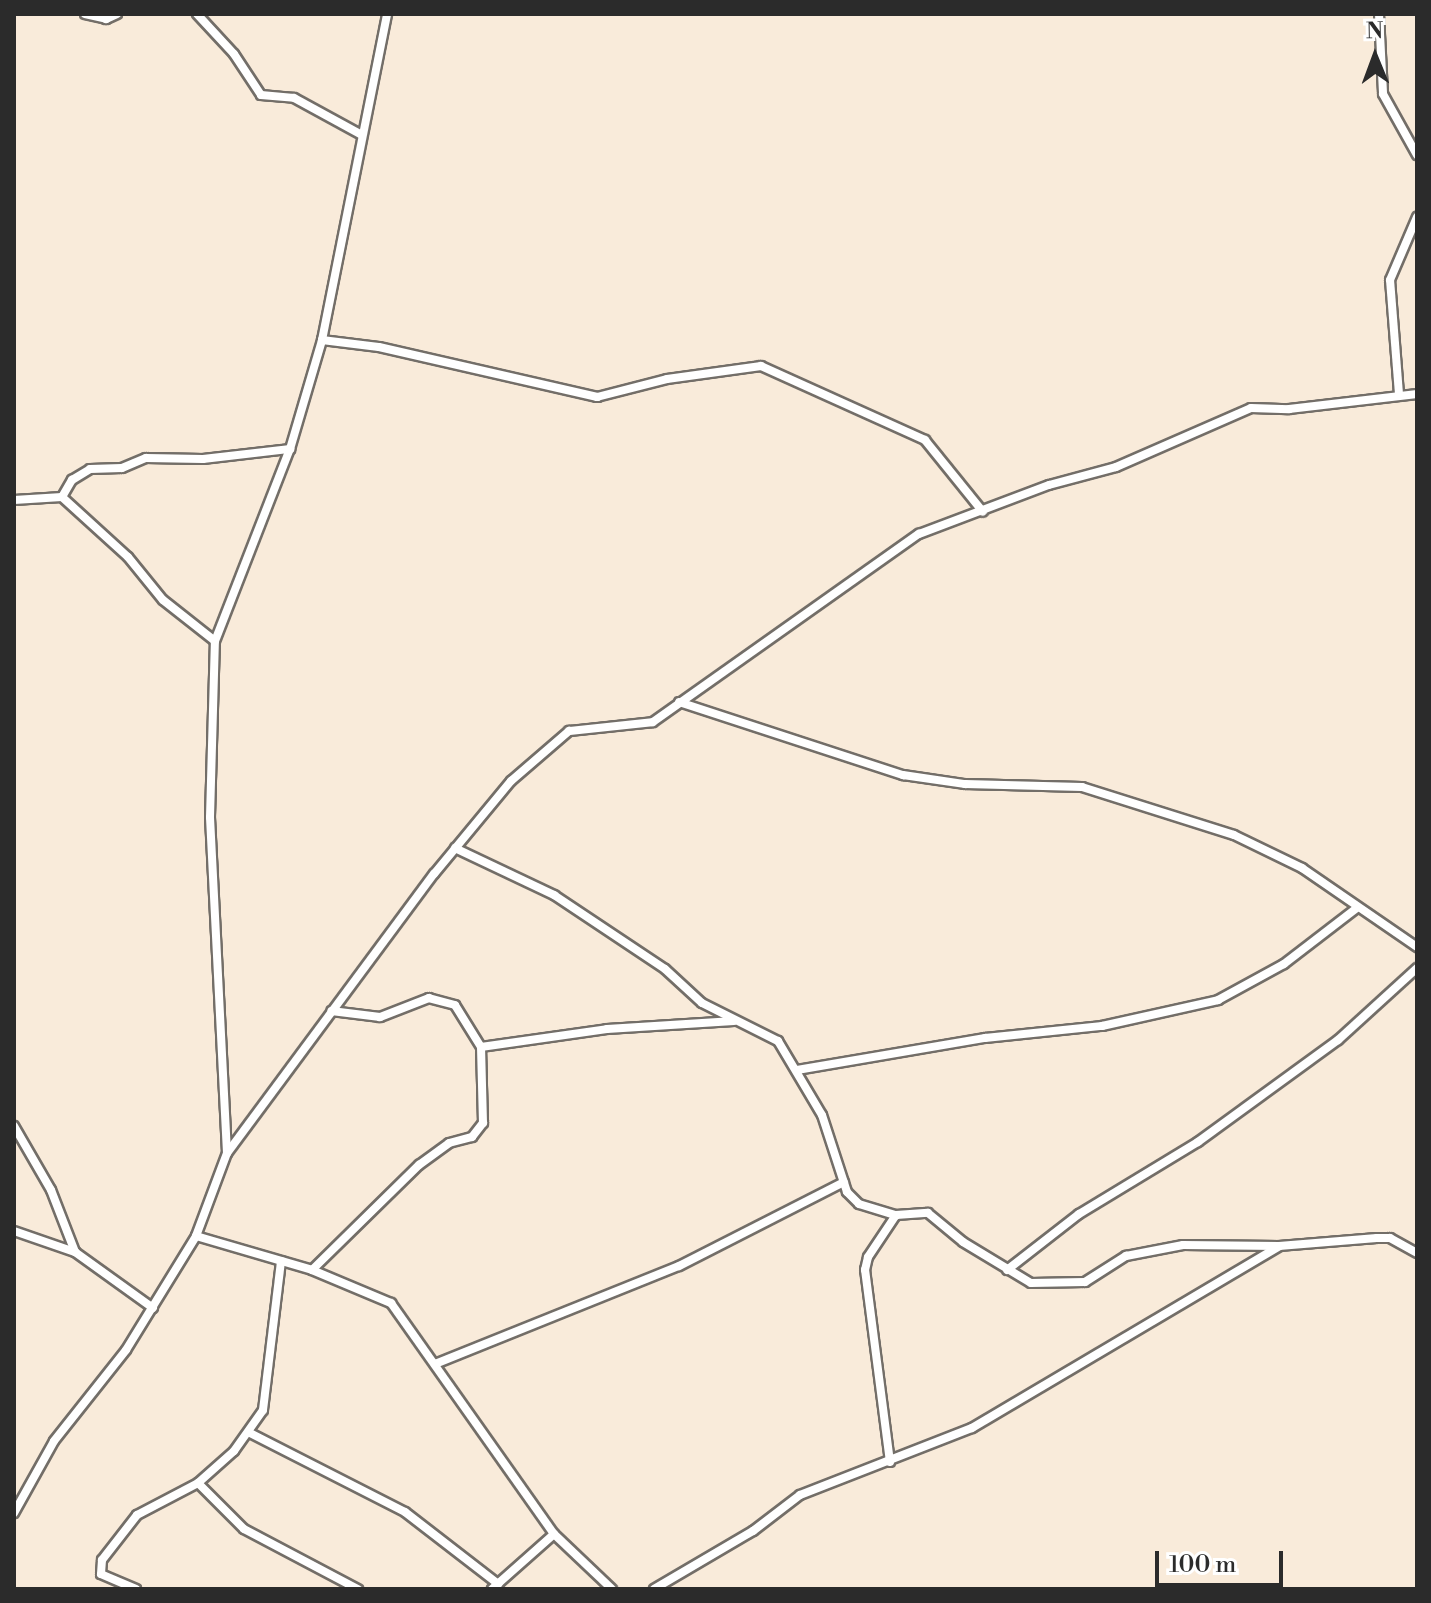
<!DOCTYPE html>
<html>
<head>
<meta charset="utf-8">
<style>
	body { margin:0 }
	#map { position:relative; width:1431px; height:1603px; overflow:hidden; background:#f9ebda; font-family:"Libre Bodoni",serif }
	div>[style] { position:absolute }
	.roads { filter:drop-shadow(2px 0 #736e68) drop-shadow(-2px 0 #736e68) drop-shadow(0 2px #736e68) drop-shadow(0 -2px #736e68) }
	.minor>* { height:8px; margin:-4px; padding:0 4px; transform-origin:4px; border-radius:4px; background:#fff }
	span { translate:-50% -50%; white-space:nowrap; text-align:center; line-height:1.15; -webkit-text-stroke:8px #fff; paint-order:stroke }
	.frame { position:absolute; inset:0; border:16px solid #2b2b2b; pointer-events:none }
	.north { position:absolute; left:1335px; top:16px; width:80px; height:80px; -webkit-text-stroke:6px #fff; paint-order:stroke; rotate:359deg; font-size:22px; font-weight:700; line-height:32px; text-align:center; color:#2b2b2b }
	.north::after { content:''; display:block; margin:auto; width:28px; height:36px; background:#2b2b2b; clip-path:polygon(50% 0,100% 100%,50% 72%,0 100%) }
	.scale { position:absolute; left:1155px; top:1551px; width:128px; height:36px; box-sizing:border-box; border:4px solid #2b2b2b; border-top:0; padding-left:10px; font-size:24px; line-height:28px; white-space:nowrap; color:#2b2b2b; -webkit-text-stroke:6px #fff; paint-order:stroke }
</style>
</head>
<body>
<div id="map">
	<div class="roads">
		<div class="minor">
			<i style="left:85px;top:14px;width:22px;rotate:13deg"></i>
			<i style="left:106px;top:19px;width:12px;rotate:-24deg"></i>
			<i style="left:197px;top:14px;width:54px;rotate:47.2deg"></i>
			<i style="left:234px;top:54px;width:49px;rotate:56.6deg"></i>
			<i style="left:261px;top:95px;width:33px;rotate:5deg"></i>
			<i style="left:294px;top:98px;width:77px;rotate:28.6deg"></i>
			<i style="left:1379px;top:14px;width:80px;rotate:87.1deg"></i>
			<i style="left:1383px;top:94px;width:70px;rotate:60.9deg"></i>
			<i style="left:322px;top:340px;width:57px;rotate:7deg"></i>
			<i style="left:379px;top:347px;width:224px;rotate:12.9deg"></i>
			<i style="left:597px;top:397px;width:72px;rotate:-14.4deg"></i>
			<i style="left:667px;top:379px;width:95px;rotate:-7.9deg"></i>
			<i style="left:761px;top:366px;width:180px;rotate:24.3deg"></i>
			<i style="left:925px;top:440px;width:92px;rotate:51.1deg"></i>
			<i style="left:1399px;top:394px;width:114px;rotate:-94.5deg"></i>
			<i style="left:1390px;top:280px;width:69px;rotate:-66.8deg"></i>
			<i style="left:62px;top:497px;width:20px;rotate:-60deg"></i>
			<i style="left:72px;top:480px;width:21px;rotate:-31deg"></i>
			<i style="left:90px;top:469px;width:32px;rotate:-2deg"></i>
			<i style="left:122px;top:468px;width:26px;rotate:-23deg"></i>
			<i style="left:146px;top:458px;width:57px;rotate:1deg"></i>
			<i style="left:203px;top:459px;width:88px;rotate:-6.6deg"></i>
			<i style="left:14px;top:500px;width:48px;rotate:-3.6deg"></i>
			<i style="left:62px;top:497px;width:89px;rotate:42.3deg"></i>
			<i style="left:128px;top:557px;width:55px;rotate:50.9deg"></i>
			<i style="left:163px;top:600px;width:66px;rotate:38.3deg"></i>
			<i style="left:679px;top:702px;width:236px;rotate:18.1deg"></i>
			<i style="left:903px;top:775px;width:63px;rotate:8.3deg"></i>
			<i style="left:965px;top:784px;width:117px;rotate:1.5deg"></i>
			<i style="left:1082px;top:787px;width:159px;rotate:17.5deg"></i>
			<i style="left:1234px;top:835px;width:76px;rotate:25.9deg"></i>
			<i style="left:1302px;top:868px;width:140px;rotate:34.5deg"></i>
			<i style="left:455px;top:848px;width:110px;rotate:25.4deg"></i>
			<i style="left:554px;top:895px;width:133px;rotate:33.7deg"></i>
			<i style="left:665px;top:969px;width:50px;rotate:42.6deg"></i>
			<i style="left:702px;top:1003px;width:85px;rotate:26.6deg"></i>
			<i style="left:778px;top:1041px;width:86px;rotate:59.3deg"></i>
			<i style="left:822px;top:1115px;width:81px;rotate:72deg"></i>
			<i style="left:847px;top:1192px;width:17px;rotate:45deg"></i>
			<i style="left:859px;top:1204px;width:39px;rotate:17deg"></i>
			<i style="left:896px;top:1215px;width:32px;rotate:-4deg"></i>
			<i style="left:928px;top:1213px;width:45px;rotate:39.6deg"></i>
			<i style="left:963px;top:1242px;width:79px;rotate:31.1deg"></i>
			<i style="left:1031px;top:1283px;width:54px;rotate:-1.1deg"></i>
			<i style="left:1085px;top:1282px;width:49px;rotate:-32.4deg"></i>
			<i style="left:1126px;top:1256px;width:58px;rotate:-10.9deg"></i>
			<i style="left:1183px;top:1245px;width:96px;rotate:0.6deg"></i>
			<i style="left:1279px;top:1246px;width:98px;rotate:-4.7deg"></i>
			<i style="left:1377px;top:1238px;width:13px"></i>
			<i style="left:1390px;top:1238px;width:31px;rotate:29deg"></i>
			<i style="left:481px;top:1047px;width:127px;rotate:-8.1deg"></i>
			<i style="left:607px;top:1029px;width:127px;rotate:-3.6deg"></i>
			<i style="left:797px;top:1070px;width:191px;rotate:-9.7deg"></i>
			<i style="left:985px;top:1038px;width:118px;rotate:-5.9deg"></i>
			<i style="left:1102px;top:1026px;width:119px;rotate:-12.6deg"></i>
			<i style="left:1218px;top:1000px;width:75px;rotate:-28.6deg"></i>
			<i style="left:1284px;top:964px;width:93px;rotate:-37.6deg"></i>
			<i style="left:14px;top:1126px;width:74px;rotate:60deg"></i>
			<i style="left:51px;top:1190px;width:66px;rotate:68.8deg"></i>
			<i style="left:228px;top:1152px;width:346px;rotate:-53.5deg"></i>
			<i style="left:434px;top:874px;width:121px;rotate:-50.4deg"></i>
			<i style="left:511px;top:781px;width:77px;rotate:-40.8deg"></i>
			<i style="left:569px;top:731px;width:84px;rotate:-6.1deg"></i>
			<i style="left:653px;top:722px;width:326px;rotate:-35.3deg"></i>
			<i style="left:919px;top:534px;width:139px;rotate:-20.7deg"></i>
			<i style="left:1049px;top:485px;width:69px;rotate:-15deg"></i>
			<i style="left:1116px;top:467px;width:147px;rotate:-23.6deg"></i>
			<i style="left:1251px;top:408px;width:38px;rotate:2deg"></i>
			<i style="left:1289px;top:409px;width:129px;rotate:-6.7deg"></i>
			<i style="left:14px;top:1231px;width:65px;rotate:19deg"></i>
			<i style="left:75px;top:1252px;width:96px;rotate:35.7deg"></i>
			<i style="left:196px;top:1236px;width:121px;rotate:16.3deg"></i>
			<i style="left:312px;top:1270px;width:86px;rotate:22.7deg"></i>
			<i style="left:391px;top:1303px;width:283px;rotate:54.8deg"></i>
			<i style="left:554px;top:1534px;width:80px;rotate:43.5deg"></i>
			<i style="left:312px;top:1270px;width:150px;rotate:-44.5deg"></i>
			<i style="left:419px;top:1165px;width:37px;rotate:-36deg"></i>
			<i style="left:449px;top:1143px;width:24px;rotate:-15deg"></i>
			<i style="left:472px;top:1137px;width:18px;rotate:-52deg"></i>
			<i style="left:483px;top:1123px;width:76px;rotate:-91.5deg"></i>
			<i style="left:481px;top:1047px;width:49px;rotate:-121.8deg"></i>
			<i style="left:455px;top:1005px;width:27px;rotate:-165deg"></i>
			<i style="left:429px;top:998px;width:53px;rotate:158.8deg"></i>
			<i style="left:380px;top:1017px;width:49px;rotate:-173deg"></i>
			<i style="left:1007px;top:1270px;width:91px;rotate:-37.9deg"></i>
			<i style="left:1079px;top:1214px;width:139px;rotate:-31.2deg"></i>
			<i style="left:1198px;top:1142px;width:173px;rotate:-36.1deg"></i>
			<i style="left:1338px;top:1040px;width:107px;rotate:-42.3deg"></i>
			<i style="left:435px;top:1364px;width:263px;rotate:-21.9deg"></i>
			<i style="left:679px;top:1266px;width:185px;rotate:-27deg"></i>
			<i style="left:250px;top:1433px;width:174px;rotate:27deg"></i>
			<i style="left:405px;top:1512px;width:118px;rotate:37.7deg"></i>
			<i style="left:890px;top:1462px;width:194px;rotate:-97.4deg"></i>
			<i style="left:865px;top:1270px;width:13px;rotate:-77deg"></i>
			<i style="left:868px;top:1257px;width:50px;rotate:-56.3deg"></i>
			<i style="left:198px;top:1483px;width:65px;rotate:45deg"></i>
			<i style="left:244px;top:1529px;width:129px;rotate:27.8deg"></i>
			<i style="left:14px;top:1513px;width:82px;rotate:-60.9deg"></i>
			<i style="left:54px;top:1441px;width:116px;rotate:-51.6deg"></i>
			<i style="left:126px;top:1350px;width:134px;rotate:-58.4deg"></i>
			<i style="left:196px;top:1236px;width:89px;rotate:-69.5deg"></i>
			<i style="left:227px;top:1153px;width:336px;rotate:-92.9deg"></i>
			<i style="left:210px;top:817px;width:176px;rotate:-88.4deg"></i>
			<i style="left:215px;top:641px;width:206px;rotate:-68.7deg"></i>
			<i style="left:290px;top:449px;width:114px;rotate:-73.6deg"></i>
			<i style="left:322px;top:340px;width:332px;rotate:-78.7deg"></i>
			<i style="left:136px;top:1589px;width:38px;rotate:-157deg"></i>
			<i style="left:101px;top:1574px;width:14px;rotate:-86deg"></i>
			<i style="left:102px;top:1560px;width:57px;rotate:-52.1deg"></i>
			<i style="left:137px;top:1515px;width:69px;rotate:-27.7deg"></i>
			<i style="left:198px;top:1483px;width:48px;rotate:-41.6deg"></i>
			<i style="left:234px;top:1451px;width:50px;rotate:-54.7deg"></i>
			<i style="left:263px;top:1410px;width:150px;rotate:-83.1deg"></i>
			<i style="left:492px;top:1589px;width:83px;rotate:-41.6deg"></i>
			<i style="left:654px;top:1589px;width:115px;rotate:-30.4deg"></i>
			<i style="left:753px;top:1531px;width:59px;rotate:-37.5deg"></i>
			<i style="left:800px;top:1495px;width:185px;rotate:-21.3deg"></i>
			<i style="left:972px;top:1428px;width:356px;rotate:-30.6deg"></i>
		</div>
	</div>
	<div class="frame"></div>
	<div class="north">N</div>
	<div class="scale">100 m</div>
</div>
</body>
</html>
